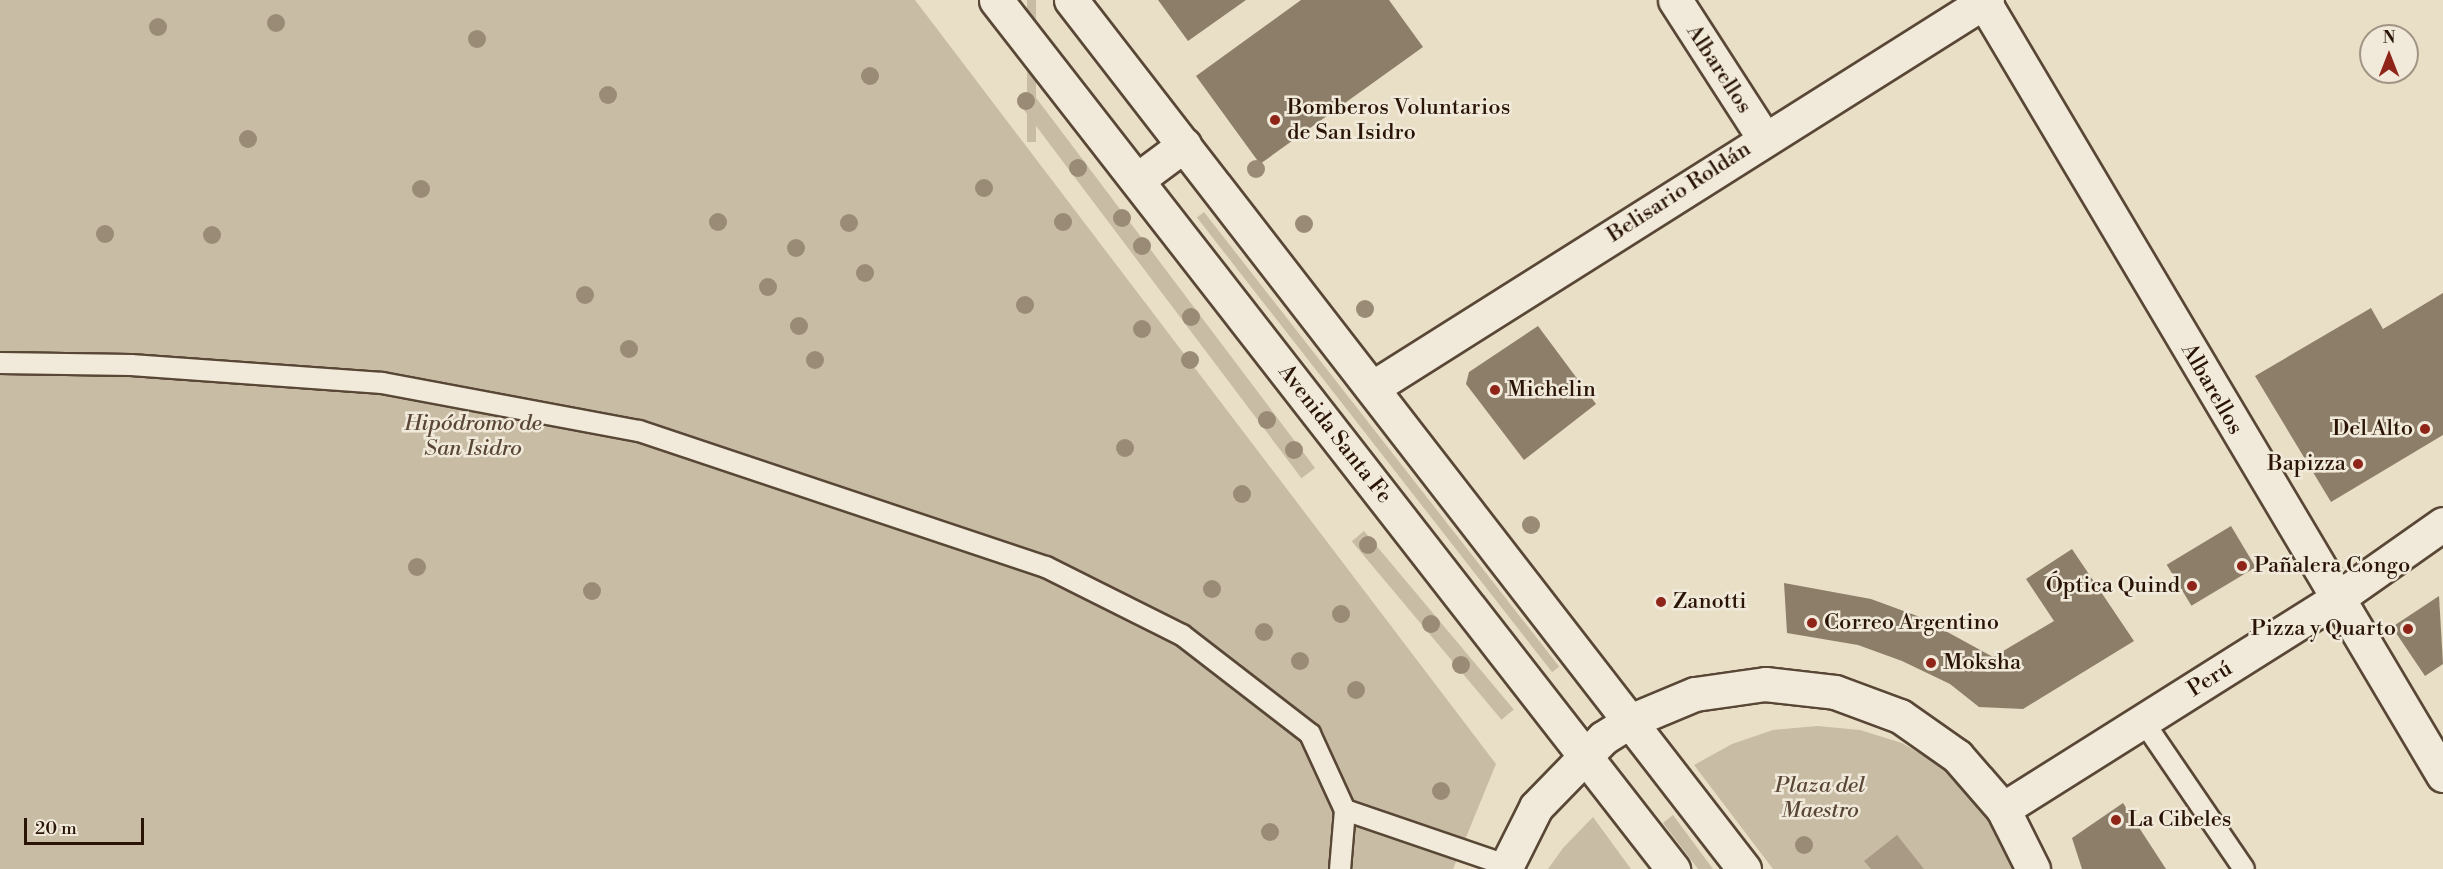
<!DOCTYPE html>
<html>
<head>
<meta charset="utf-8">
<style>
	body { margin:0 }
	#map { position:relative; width:2443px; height:869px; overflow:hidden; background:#e9dfc6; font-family:"Libre Bodoni",serif }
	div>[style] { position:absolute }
	.green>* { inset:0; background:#c8bca5; transform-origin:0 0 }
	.water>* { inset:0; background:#a89a85 }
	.building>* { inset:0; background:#8d7e6a; transform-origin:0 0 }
	.roads { filter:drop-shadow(2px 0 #594736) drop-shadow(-2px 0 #594736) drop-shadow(0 2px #594736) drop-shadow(0 -2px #594736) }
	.service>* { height:20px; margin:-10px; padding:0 10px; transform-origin:10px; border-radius:10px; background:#f1eada }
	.minor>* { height:33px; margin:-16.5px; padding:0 16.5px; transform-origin:16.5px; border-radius:16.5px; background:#f1eada }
	.tertiary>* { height:33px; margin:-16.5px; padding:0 16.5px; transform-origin:16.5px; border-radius:16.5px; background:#f1eada }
	.secondary>* { height:33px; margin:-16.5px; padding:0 16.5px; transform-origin:16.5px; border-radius:16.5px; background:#f1eada }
	.trees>* { width:18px; height:18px; margin:-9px; border-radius:50%; background:#9a8b77 }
	.dots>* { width:16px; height:16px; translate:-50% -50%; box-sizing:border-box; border:3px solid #f1eada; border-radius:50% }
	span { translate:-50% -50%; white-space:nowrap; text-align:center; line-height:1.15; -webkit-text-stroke:5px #f1eada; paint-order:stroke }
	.street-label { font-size:22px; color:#291406 }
	.poi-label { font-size:22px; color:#291406 }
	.left { translate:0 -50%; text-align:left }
	.right { translate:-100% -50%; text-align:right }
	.park-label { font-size:22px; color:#594636; font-style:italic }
	.north { position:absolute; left:2359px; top:24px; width:60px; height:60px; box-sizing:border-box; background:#f1eada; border:2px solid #a19485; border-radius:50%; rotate:0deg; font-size:16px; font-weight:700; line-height:24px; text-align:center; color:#291406 }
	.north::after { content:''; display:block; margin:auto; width:21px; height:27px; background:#8f2418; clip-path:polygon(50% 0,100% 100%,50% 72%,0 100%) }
	.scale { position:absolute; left:24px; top:818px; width:120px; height:27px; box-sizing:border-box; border:3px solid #291406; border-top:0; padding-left:8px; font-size:18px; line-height:21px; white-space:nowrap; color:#291406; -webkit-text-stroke:4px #f1eada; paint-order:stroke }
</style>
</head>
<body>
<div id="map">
	<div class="green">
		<i style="clip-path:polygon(0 0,915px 0,1496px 764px,1453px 869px,0 869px)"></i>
		<i style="left:1027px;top:0;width:9px;height:142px"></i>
		<i style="left:1031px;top:91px;width:472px;height:17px;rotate:53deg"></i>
		<i style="left:1204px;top:212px;width:577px;height:9px;rotate:52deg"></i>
		<i style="left:1364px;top:531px;width:233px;height:16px;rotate:50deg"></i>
		<i style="clip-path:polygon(1817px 726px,1860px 730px,1902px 743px,1939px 765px,1972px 793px,1999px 827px,2017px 869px,1773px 869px,1694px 765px,1732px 744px,1773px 730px)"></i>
		<i style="clip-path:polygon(1673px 815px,1713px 869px,1698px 869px,1663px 823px)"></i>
		<i style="clip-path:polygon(1593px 817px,1631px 869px,1548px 869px,1563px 848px)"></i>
	</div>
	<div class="water">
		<i style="clip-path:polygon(1897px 835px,1924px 869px,1871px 869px,1864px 861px)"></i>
	</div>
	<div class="building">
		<i style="clip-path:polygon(1158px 0,1246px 0,1188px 41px)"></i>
		<i style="clip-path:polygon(1301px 0,1389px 0,1423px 47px,1260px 164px,1196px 76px)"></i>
		<i style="clip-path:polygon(2443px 293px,2443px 435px,2331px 502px,2255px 376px,2371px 308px,2383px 329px)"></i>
		<i style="clip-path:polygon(1538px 326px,1596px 404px,1524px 460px,1466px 384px,1469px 372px)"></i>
		<i style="left:2231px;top:526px;width:48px;height:75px;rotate:59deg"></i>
		<i style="clip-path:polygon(2072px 549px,2134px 641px,2023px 709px,1979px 707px,1950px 684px,1902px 661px,1858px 645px,1787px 633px,1784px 583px,1871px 599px,1920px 617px,1993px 657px,2054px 621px,2026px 579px)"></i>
		<i style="clip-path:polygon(2439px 596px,2443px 664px,2425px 676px,2392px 627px)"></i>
		<i style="clip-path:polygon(2123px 803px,2166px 869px,2082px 869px,2072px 838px)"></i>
	</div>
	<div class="roads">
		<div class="service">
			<i style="left:0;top:363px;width:131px;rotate:0.9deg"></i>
			<i style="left:131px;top:365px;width:252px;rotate:4.1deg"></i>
			<i style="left:382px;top:383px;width:261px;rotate:10.6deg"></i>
			<i style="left:639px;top:431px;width:429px;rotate:18.5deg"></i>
			<i style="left:1046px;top:567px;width:152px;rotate:26.6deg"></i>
			<i style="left:1182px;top:635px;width:162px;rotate:37.7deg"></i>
			<i style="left:1310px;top:734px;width:84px;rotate:65.3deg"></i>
			<i style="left:1345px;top:810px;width:59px;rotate:94.8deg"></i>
			<i style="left:2143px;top:721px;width:179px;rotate:55.7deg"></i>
			<i style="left:1345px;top:810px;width:170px;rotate:18.9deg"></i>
		</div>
		<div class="minor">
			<i style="left:1675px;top:0;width:164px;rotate:57.2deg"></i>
			<i style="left:1984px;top:2px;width:899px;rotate:59.3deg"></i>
			<i style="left:1372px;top:388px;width:727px;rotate:-32.25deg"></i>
		</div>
		<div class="tertiary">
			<i style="left:2003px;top:809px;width:392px;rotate:-32.2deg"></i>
			<i style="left:2335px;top:600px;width:132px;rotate:-35.1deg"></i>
		</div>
		<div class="secondary">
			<i style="left:996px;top:0;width:1102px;rotate:52.08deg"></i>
			<i style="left:1071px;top:0;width:1099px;rotate:52.24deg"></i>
			<i style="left:1137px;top:180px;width:59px;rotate:-36.7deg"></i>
			<i style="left:1505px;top:869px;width:69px;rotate:-63.4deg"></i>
			<i style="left:1536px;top:807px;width:96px;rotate:-45.8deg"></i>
			<i style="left:1603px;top:738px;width:32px;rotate:-32deg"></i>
			<i style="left:1630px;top:721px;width:70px;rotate:-22.6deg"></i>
			<i style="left:1695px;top:694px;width:71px;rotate:-8.1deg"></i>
			<i style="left:1765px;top:684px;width:70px;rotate:6.5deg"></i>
			<i style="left:1835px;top:692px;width:69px;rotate:20.3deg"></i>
			<i style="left:1900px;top:716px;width:70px;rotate:35.1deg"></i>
			<i style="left:1957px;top:756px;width:70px;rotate:49deg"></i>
			<i style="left:2003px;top:809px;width:67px;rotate:63.4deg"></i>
		</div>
	</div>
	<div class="trees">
		<i style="left:276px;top:23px"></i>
		<i style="left:158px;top:27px"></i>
		<i style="left:477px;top:39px"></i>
		<i style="left:870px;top:76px"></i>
		<i style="left:608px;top:95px"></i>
		<i style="left:1026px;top:101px"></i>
		<i style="left:248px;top:139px"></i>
		<i style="left:1078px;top:168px"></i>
		<i style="left:1256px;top:169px"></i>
		<i style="left:984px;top:188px"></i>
		<i style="left:421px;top:189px"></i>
		<i style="left:1122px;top:218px"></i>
		<i style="left:718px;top:222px"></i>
		<i style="left:1063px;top:222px"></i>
		<i style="left:849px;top:223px"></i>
		<i style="left:1304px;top:224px"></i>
		<i style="left:105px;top:234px"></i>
		<i style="left:212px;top:235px"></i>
		<i style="left:1142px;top:246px"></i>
		<i style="left:796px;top:248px"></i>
		<i style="left:865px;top:273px"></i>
		<i style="left:768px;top:287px"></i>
		<i style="left:585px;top:295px"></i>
		<i style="left:1025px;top:305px"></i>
		<i style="left:1365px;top:309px"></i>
		<i style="left:1191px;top:317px"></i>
		<i style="left:799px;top:326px"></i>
		<i style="left:1142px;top:329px"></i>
		<i style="left:629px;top:349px"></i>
		<i style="left:815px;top:360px"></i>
		<i style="left:1190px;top:360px"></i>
		<i style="left:1267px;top:420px"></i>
		<i style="left:1125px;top:448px"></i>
		<i style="left:1294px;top:450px"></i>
		<i style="left:1242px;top:494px"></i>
		<i style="left:1531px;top:525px"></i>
		<i style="left:1368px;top:545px"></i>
		<i style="left:417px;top:567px"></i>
		<i style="left:1212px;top:589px"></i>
		<i style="left:592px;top:591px"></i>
		<i style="left:1341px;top:614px"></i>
		<i style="left:1431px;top:624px"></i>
		<i style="left:1264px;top:632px"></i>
		<i style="left:1300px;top:661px"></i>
		<i style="left:1461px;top:665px"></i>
		<i style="left:1356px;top:690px"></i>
		<i style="left:1441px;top:791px"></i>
		<i style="left:1270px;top:832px"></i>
		<i style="left:1804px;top:845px"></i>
	</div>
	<div class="dots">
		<i style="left:1275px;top:120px;background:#8f2418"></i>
		<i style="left:1495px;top:390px;background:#8f2418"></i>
		<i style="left:2425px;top:429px;background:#8f2418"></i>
		<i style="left:2358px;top:464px;background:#8f2418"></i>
		<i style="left:2242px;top:566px;background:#8f2418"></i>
		<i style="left:2192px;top:586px;background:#8f2418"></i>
		<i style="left:1661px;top:602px;background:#8f2418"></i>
		<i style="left:1812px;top:623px;background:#8f2418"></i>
		<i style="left:2408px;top:629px;background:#8f2418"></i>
		<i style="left:1931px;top:663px;background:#8f2418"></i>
		<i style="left:2116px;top:820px;background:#8f2418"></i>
	</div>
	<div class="street-label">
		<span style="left:1719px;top:69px;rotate:57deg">Albarellos</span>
		<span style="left:1679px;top:192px;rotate:-33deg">Belisario Roldán</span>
		<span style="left:2212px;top:389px;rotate:60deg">Albarellos</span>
		<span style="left:1335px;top:434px;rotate:52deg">Avenida Santa Fe</span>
		<span style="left:2210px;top:679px;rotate:-32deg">Perú</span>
	</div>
	<div class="poi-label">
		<span class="left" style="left:1287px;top:120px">Bomberos Voluntarios<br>de San Isidro</span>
		<span class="left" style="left:1507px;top:390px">Michelin</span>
		<span class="right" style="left:2413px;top:429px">Del Alto</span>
		<span class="right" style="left:2346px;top:464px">Bapizza</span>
		<span class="left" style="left:2254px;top:566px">Pañalera Congo</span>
		<span class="right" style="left:2180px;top:586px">Óptica Quind</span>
		<span class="left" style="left:1673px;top:602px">Zanotti</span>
		<span class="left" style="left:1824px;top:623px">Correo Argentino</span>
		<span class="right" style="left:2396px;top:629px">Pizza y Quarto</span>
		<span class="left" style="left:1943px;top:663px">Moksha</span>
		<span class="left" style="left:2128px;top:820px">La Cibeles</span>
	</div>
	<div class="park-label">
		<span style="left:473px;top:436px">Hipódromo de<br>San Isidro</span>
		<span style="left:1820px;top:798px">Plaza del<br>Maestro</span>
	</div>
	<div class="north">N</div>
	<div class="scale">20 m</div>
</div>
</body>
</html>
